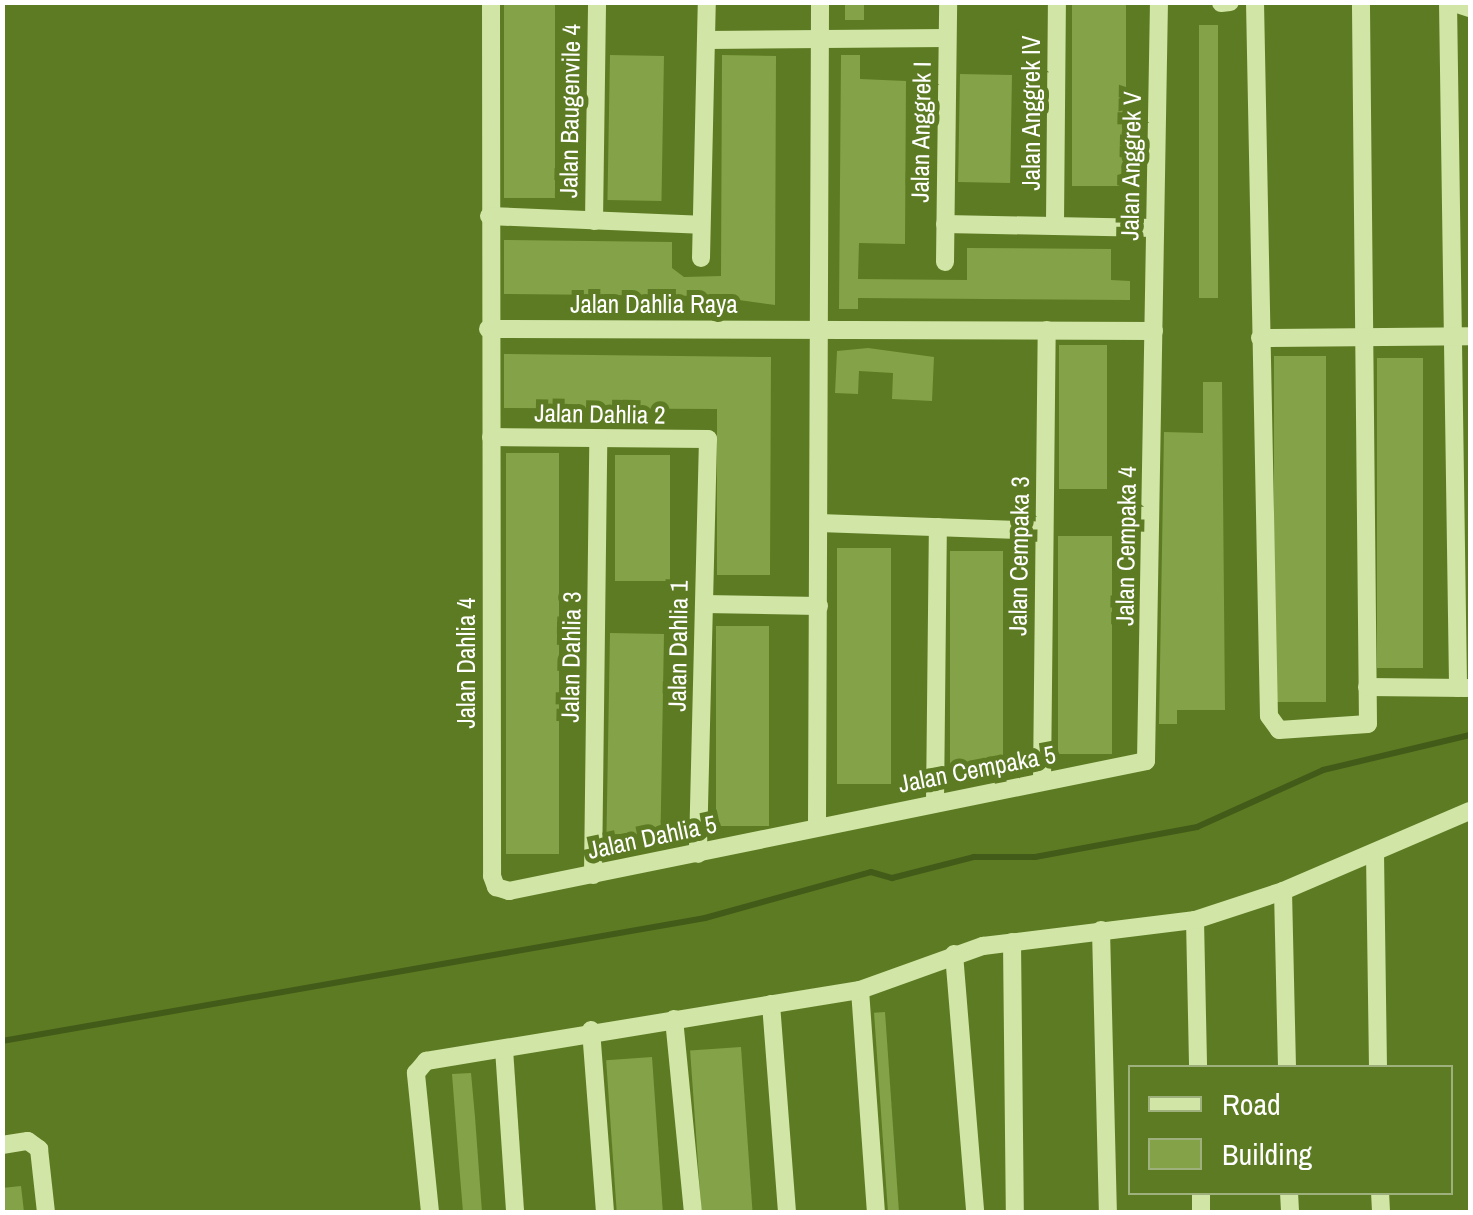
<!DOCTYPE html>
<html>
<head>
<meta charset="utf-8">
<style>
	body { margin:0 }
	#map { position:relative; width:1473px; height:1215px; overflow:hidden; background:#5d7b23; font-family:"Archivo Narrow",sans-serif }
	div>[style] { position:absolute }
	.stream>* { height:6px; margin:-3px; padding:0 3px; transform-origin:3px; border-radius:3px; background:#435b18 }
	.building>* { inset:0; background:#84a247; transform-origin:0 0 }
	.minor>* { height:18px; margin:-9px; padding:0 9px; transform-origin:9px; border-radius:9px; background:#d0e5a6 }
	span { translate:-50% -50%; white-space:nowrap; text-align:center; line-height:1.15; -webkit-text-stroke:10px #5d7b23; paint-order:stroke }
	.street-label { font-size:25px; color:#fff }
	.frame { position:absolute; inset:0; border:5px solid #fff; pointer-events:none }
	.legend { position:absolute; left:1128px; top:1065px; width:325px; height:130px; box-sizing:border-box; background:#5d7b23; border:2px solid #9eb07b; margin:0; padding:12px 18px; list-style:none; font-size:30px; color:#fff }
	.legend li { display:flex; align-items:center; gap:20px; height:50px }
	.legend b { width:50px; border:2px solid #9eb07b }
</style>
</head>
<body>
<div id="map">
	<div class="stream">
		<i style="left:2px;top:1041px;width:714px;rotate:-9.92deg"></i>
		<i style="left:705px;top:918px;width:172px;rotate:-15.5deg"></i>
		<i style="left:871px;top:872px;width:22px;rotate:16deg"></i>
		<i style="left:892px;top:878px;width:85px;rotate:-14.4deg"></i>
		<i style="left:974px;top:857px;width:61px"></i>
		<i style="left:1035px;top:857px;width:165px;rotate:-10.5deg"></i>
		<i style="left:1197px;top:827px;width:138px;rotate:-24.3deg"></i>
		<i style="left:1323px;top:770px;width:151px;rotate:-13.4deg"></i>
	</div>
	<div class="building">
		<i style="left:504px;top:2px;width:51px;height:196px"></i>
		<i style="left:845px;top:2px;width:19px;height:18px"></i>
		<i style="left:1072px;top:2px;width:54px;height:184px"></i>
		<i style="left:1199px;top:25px;width:19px;height:273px"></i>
		<i style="left:610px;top:55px;width:54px;height:145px;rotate:1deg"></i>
		<i style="clip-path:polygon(722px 55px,776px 56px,775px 305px,710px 296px,504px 294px,504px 240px,672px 242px,672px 268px,684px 277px,721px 276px)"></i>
		<i style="clip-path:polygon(841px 55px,860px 55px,860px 79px,906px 81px,905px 244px,859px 243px,858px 279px,967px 280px,967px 248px,1111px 249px,1111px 280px,1130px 281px,1130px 300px,858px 298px,858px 309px,839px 309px)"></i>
		<i style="left:960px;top:74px;width:52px;height:108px;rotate:1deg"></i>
		<i style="left:1059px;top:345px;width:48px;height:144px"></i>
		<i style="clip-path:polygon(868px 348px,934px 357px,932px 401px,892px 399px,893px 373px,859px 371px,858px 394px,835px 393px,837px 351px)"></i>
		<i style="clip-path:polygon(504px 354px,771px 357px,770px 575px,717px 575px,717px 409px,504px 408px)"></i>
		<i style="left:1326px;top:356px;width:346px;height:52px;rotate:90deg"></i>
		<i style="left:1423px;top:358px;width:310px;height:46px;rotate:90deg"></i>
		<i style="clip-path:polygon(1203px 382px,1222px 382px,1225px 710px,1177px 710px,1177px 724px,1159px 724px,1164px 432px,1203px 433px)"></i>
		<i style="left:506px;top:453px;width:53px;height:401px"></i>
		<i style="left:615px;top:455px;width:55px;height:126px"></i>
		<i style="left:1058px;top:536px;width:54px;height:218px"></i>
		<i style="left:837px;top:548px;width:54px;height:236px"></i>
		<i style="left:950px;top:551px;width:53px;height:218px"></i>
		<i style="left:716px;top:626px;width:53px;height:200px"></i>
		<i style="left:610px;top:633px;width:54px;height:201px;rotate:1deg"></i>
		<i style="left:885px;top:1012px;width:201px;height:11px;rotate:86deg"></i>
		<i style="left:741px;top:1047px;width:165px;height:51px;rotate:86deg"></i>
		<i style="left:652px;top:1057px;width:155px;height:46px;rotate:86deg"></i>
		<i style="clip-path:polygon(471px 1073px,475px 1117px,482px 1212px,463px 1212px,459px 1164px,452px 1074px)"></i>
		<i style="clip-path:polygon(21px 1186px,24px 1212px,2px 1212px,2px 1188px)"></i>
	</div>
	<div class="minor">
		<i style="left:491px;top:2px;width:874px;rotate:89.93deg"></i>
		<i style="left:492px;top:876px;width:12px;rotate:70deg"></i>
		<i style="left:496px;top:887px;width:14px;rotate:17deg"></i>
		<i style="left:509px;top:891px;width:650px;rotate:-11.53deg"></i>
		<i style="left:1146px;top:761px;width:759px;rotate:-89.02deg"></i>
		<i style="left:1255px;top:2px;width:714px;rotate:88.88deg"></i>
		<i style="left:1269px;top:716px;width:17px;rotate:54deg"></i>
		<i style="left:1279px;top:730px;width:89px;rotate:-3.9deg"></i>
		<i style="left:1368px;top:724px;width:722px;rotate:-90.56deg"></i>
		<i style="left:1448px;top:2px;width:686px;rotate:89.16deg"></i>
		<i style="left:1451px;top:2px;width:20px;rotate:18deg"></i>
		<i style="left:1221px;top:3px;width:9px;rotate:-6deg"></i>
		<i style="left:706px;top:40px;width:241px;rotate:-0.5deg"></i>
		<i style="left:489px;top:216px;width:211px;rotate:2.4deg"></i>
		<i style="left:594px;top:221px;width:219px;rotate:-89.2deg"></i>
		<i style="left:1055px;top:223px;width:221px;rotate:-89.5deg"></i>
		<i style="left:945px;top:224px;width:209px;rotate:1.1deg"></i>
		<i style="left:701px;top:258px;width:256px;rotate:-88.7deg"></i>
		<i style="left:945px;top:262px;width:260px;rotate:-89.3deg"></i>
		<i style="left:488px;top:329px;width:666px;rotate:0.17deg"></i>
		<i style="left:1260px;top:338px;width:210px;rotate:-0.5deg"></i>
		<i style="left:491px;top:437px;width:217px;rotate:0.5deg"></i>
		<i style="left:708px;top:439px;width:415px;rotate:91.4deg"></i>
		<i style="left:819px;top:523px;width:225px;rotate:2deg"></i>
		<i style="left:704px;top:604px;width:115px;rotate:1deg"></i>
		<i style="left:1367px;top:687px;width:100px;rotate:0.6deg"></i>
		<i style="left:1042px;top:781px;width:451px;rotate:-89.4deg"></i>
		<i style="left:935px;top:803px;width:276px;rotate:-89.4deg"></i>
		<i style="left:817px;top:826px;width:824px;rotate:-89.79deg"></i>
		<i style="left:1375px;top:853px;width:215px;rotate:89.2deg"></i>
		<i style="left:593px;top:875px;width:435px;rotate:-89.3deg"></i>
		<i style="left:1283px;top:891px;width:177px;rotate:88.7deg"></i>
		<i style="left:1195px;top:920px;width:148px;rotate:88.8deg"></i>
		<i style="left:1101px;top:930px;width:282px;rotate:88.6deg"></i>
		<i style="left:1012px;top:942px;width:270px;rotate:89.4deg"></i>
		<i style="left:954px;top:954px;width:259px;rotate:85.3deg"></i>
		<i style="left:860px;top:990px;width:223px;rotate:85.9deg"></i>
		<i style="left:771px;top:1004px;width:209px;rotate:85.6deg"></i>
		<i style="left:674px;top:1019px;width:194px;rotate:84.4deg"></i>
		<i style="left:591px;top:1030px;width:183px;rotate:85.6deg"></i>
		<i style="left:504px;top:1049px;width:163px;rotate:86.1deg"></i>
		<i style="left:2px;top:1145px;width:26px;rotate:-9deg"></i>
		<i style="left:28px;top:1141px;width:14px;rotate:36deg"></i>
		<i style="left:39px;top:1149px;width:63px;rotate:83.7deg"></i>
		<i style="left:1201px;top:1192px;width:20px;rotate:90deg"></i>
		<i style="left:1289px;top:1192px;width:20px;rotate:87deg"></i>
		<i style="left:1380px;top:1192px;width:20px;rotate:87deg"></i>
		<i style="left:430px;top:1212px;width:140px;rotate:-95.8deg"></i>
		<i style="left:416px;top:1073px;width:16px;rotate:-50deg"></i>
		<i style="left:426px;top:1061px;width:440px;rotate:-9.3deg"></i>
		<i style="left:860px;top:990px;width:131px;rotate:-19.7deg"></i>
		<i style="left:983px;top:946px;width:214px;rotate:-7deg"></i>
		<i style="left:1195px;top:920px;width:93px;rotate:-18.2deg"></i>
		<i style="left:1283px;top:891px;width:203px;rotate:-23.2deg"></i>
	</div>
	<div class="street-label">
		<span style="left:570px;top:111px;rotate:-89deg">Jalan Baugenvile 4</span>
		<span style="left:1031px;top:113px;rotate:-90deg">Jalan Anggrek IV</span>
		<span style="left:921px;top:132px;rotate:-89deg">Jalan Anggrek I</span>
		<span style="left:1131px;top:166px;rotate:-89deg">Jalan Anggrek V</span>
		<span style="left:654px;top:304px">Jalan Dahlia Raya</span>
		<span style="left:600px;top:414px;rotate:1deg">Jalan Dahlia 2</span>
		<span style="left:1126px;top:546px;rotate:-89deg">Jalan Cempaka 4</span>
		<span style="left:1019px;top:556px;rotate:-89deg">Jalan Cempaka 3</span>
		<span style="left:678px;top:646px;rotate:-89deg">Jalan Dahlia 1</span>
		<span style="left:571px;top:657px;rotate:-89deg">Jalan Dahlia 3</span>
		<span style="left:466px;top:663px;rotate:-90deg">Jalan Dahlia 4</span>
		<span style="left:977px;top:769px;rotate:-11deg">Jalan Cempaka 5</span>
		<span style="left:652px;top:837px;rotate:-12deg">Jalan Dahlia 5</span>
	</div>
	<div class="frame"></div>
	<ul class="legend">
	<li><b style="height:12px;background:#d0e5a6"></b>Road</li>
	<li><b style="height:28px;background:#84a247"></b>Building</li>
	</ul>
</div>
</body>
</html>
